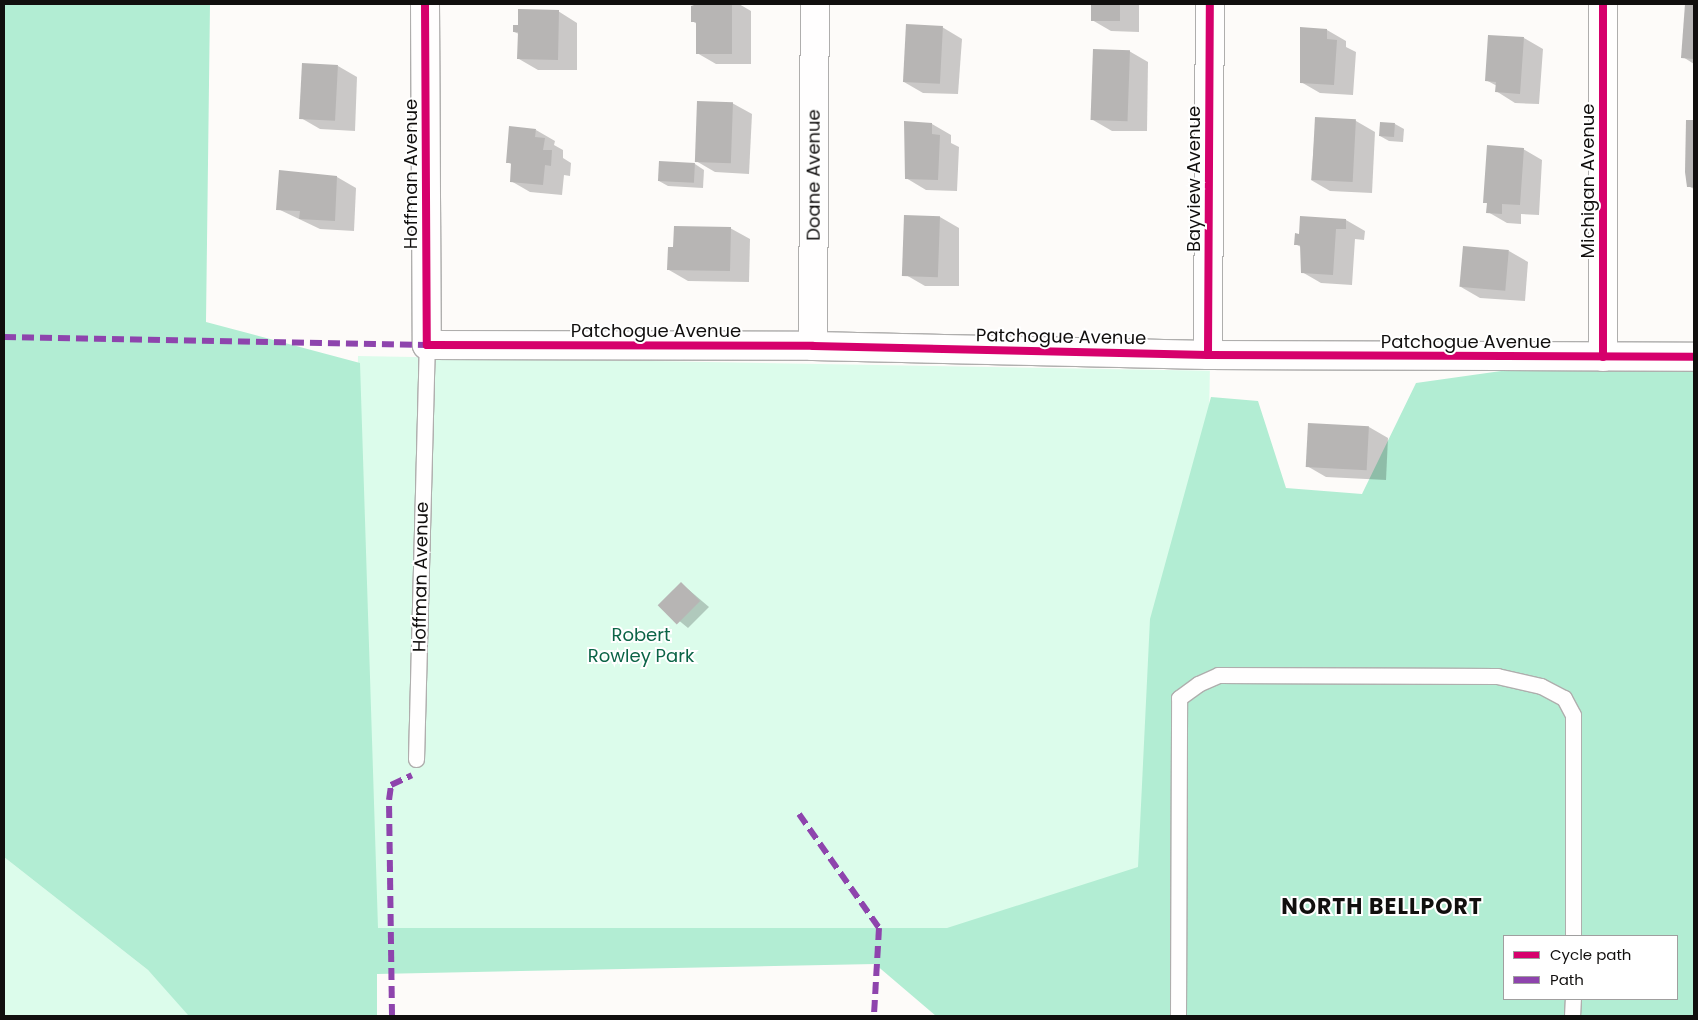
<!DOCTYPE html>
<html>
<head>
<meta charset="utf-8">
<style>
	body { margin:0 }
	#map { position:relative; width:1698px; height:1020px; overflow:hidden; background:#fdfbf9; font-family:Poppins,sans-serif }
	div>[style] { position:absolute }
	.green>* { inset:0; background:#dcfceb; transform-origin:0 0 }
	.forest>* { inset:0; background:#b2edd3 }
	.shadow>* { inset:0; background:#0003 }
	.building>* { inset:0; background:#b7b5b4; transform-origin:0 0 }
	.roads { filter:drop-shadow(1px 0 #afaead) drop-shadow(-1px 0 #afaead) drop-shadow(0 1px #afaead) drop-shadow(0 -1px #afaead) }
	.service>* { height:15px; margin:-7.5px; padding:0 7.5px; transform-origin:7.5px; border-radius:7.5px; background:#fffefe }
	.minor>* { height:28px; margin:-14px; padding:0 14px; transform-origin:14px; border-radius:14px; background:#fffefe }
	.quiet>* { height:6px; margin-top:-3px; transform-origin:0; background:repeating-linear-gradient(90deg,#8e44ad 0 12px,transparent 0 18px) }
	.cycleway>* { height:8px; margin:-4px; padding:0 4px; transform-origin:4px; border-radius:4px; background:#d6006c }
	span { translate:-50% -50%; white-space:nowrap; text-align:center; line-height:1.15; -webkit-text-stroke:4px #fff; paint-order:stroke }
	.street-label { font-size:18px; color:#110f0e }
	.park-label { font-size:18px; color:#0c6447 }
	.district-label { font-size:22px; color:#110f0e; font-weight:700; letter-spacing:1px }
	.frame { position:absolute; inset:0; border:5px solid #110f0e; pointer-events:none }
	.legend { position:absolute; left:1503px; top:935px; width:175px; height:65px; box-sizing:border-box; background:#fff; border:1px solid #a09f9f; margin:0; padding:6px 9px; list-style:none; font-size:15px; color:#110f0e }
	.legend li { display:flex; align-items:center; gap:10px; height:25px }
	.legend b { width:25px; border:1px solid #a09f9f }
</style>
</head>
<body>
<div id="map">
	<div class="green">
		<i style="left:358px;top:356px;width:852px;height:573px;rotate:1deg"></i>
		<i style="clip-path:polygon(4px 857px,148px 970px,191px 1016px,4px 1016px)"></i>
	</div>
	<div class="forest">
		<i style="clip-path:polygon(evenodd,4px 4px,210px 4px,206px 322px,360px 363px,378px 928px,947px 928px,1138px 867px,1150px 619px,1211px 397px,1258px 401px,1286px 488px,1362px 494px,1416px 383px,1694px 344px,1694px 1016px,936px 1016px,875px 964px,377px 974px,377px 1016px,188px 1015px,148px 970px,4px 857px,4px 4px,1504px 936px,1677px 936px,1677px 999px,1504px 999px,1504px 936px)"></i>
	</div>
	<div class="shadow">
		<i style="clip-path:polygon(698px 4px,739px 4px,751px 11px,751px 64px,716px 64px,697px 53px,697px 24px,692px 21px)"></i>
		<i style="clip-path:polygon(1092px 4px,1139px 4px,1139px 32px,1111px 31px,1092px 20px)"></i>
		<i style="clip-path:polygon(1686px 4px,1694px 4px,1694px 64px,1683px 57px)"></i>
		<i style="clip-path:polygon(558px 11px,577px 23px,577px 70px,538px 70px,519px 59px,519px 34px,514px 32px)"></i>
		<i style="clip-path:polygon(942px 27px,962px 39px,958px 94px,923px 93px,904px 82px)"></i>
		<i style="clip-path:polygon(1301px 28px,1327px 30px,1346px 41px,1346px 47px,1356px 52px,1353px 95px,1320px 93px,1301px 82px)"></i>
		<i style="clip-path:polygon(1524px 38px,1543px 49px,1539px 104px,1515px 103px,1496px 91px,1497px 86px,1486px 80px)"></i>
		<i style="clip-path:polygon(1129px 51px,1148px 62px,1147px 131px,1112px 131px,1093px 120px)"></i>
		<i style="clip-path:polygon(338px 66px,357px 77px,355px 131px,320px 129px,301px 118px)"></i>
		<i style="clip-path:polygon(732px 103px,752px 114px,749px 174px,715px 172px,696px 161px)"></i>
		<i style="clip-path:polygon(1316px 119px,1356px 121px,1375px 132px,1372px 193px,1330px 191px,1311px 180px)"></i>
		<i style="clip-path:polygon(1687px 121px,1694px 121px,1694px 189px,1688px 186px)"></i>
		<i style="clip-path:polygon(906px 123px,932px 124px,951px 135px,951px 143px,959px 147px,957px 191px,926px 190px,906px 178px)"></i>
		<i style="clip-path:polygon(1395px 124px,1404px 129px,1403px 142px,1389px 141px,1380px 136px)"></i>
		<i style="clip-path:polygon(536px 130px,555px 141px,554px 145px,563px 150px,563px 158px,571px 163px,570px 176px,564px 175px,562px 195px,530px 192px,511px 181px,513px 165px,507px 162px)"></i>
		<i style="clip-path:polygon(1523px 149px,1542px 160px,1539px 215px,1521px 214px,1521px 224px,1507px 223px,1488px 212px,1488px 204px,1485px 202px)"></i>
		<i style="clip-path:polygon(695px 164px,704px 170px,703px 188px,668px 186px,659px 181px)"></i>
		<i style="clip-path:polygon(280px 172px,337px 177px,356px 188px,354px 231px,320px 229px,278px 209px)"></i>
		<i style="clip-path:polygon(906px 217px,940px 217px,959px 228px,959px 286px,925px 286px,906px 275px)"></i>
		<i style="clip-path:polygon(1346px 220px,1365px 231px,1364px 240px,1355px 239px,1352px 285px,1321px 283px,1302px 272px,1301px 247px,1295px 244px,1300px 235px)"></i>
		<i style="clip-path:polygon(730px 228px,750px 239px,749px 282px,688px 281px,669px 270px)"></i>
		<i style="clip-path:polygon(1509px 251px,1528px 262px,1525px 301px,1480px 298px,1461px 287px)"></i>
		<i style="clip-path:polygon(1369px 427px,1388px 438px,1386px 480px,1326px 477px,1307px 466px)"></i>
		<i style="clip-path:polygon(682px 584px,709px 607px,688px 628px,660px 605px)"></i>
	</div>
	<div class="building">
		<i style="clip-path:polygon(697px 4px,732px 4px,732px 54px,696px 54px,696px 22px,691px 22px,691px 6px)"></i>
		<i style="left:1091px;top:4px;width:29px;height:17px"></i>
		<i style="clip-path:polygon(1685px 4px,1694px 4px,1694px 59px,1681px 58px)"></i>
		<i style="clip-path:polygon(518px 9px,559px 10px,558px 60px,517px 59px,518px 32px,513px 32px,513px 25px,518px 25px)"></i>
		<i style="left:906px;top:24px;width:37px;height:58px;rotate:3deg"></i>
		<i style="clip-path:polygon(1300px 27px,1327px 29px,1327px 39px,1337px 40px,1334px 85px,1300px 83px)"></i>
		<i style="clip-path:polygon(1488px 35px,1524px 37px,1520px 94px,1495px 92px,1496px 82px,1485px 81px)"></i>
		<i style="left:1093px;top:49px;width:37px;height:71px;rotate:2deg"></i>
		<i style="left:302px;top:63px;width:36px;height:56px;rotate:3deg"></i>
		<i style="left:697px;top:101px;width:36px;height:61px;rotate:2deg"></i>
		<i style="left:1315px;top:117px;width:41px;height:63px;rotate:3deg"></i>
		<i style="clip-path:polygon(1686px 120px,1694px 120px,1694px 187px,1687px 187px,1685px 172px)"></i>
		<i style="clip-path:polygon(904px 121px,932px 123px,932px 134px,940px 135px,938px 180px,905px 179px)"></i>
		<i style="left:1380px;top:122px;width:15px;height:14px;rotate:4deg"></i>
		<i style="clip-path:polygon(509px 126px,536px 129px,535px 137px,545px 138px,543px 150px,552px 150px,551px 166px,545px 165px,543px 185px,510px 182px,511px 163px,506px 163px)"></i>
		<i style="clip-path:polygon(1487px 145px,1524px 148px,1520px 205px,1502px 204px,1502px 214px,1486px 213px,1487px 203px,1483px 203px)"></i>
		<i style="left:659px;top:161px;width:36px;height:20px;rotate:3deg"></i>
		<i style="clip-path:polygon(279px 170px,337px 176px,335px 221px,299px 219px,300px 211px,276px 210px)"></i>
		<i style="left:904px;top:215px;width:36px;height:61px;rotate:2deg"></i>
		<i style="clip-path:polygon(1300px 216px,1346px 219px,1346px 229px,1336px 229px,1333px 275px,1301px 273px,1300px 245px,1294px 245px,1295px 233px,1299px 234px)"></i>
		<i style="clip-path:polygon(674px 226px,731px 227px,730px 271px,667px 270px,668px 247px,673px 247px)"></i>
		<i style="left:1463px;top:246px;width:46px;height:41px;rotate:5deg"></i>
		<i style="left:1308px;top:423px;width:61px;height:44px;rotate:3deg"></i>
		<i style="left:681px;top:582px;width:27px;height:33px;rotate:45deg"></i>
	</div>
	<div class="roads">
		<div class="service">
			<i style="left:416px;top:759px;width:414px;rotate:-88.5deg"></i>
			<i style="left:1178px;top:1016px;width:318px;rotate:-89.8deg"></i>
			<i style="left:1179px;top:698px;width:24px;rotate:-36deg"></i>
			<i style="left:1198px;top:684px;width:22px;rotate:-24deg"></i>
			<i style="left:1218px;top:675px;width:279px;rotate:0.2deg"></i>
			<i style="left:1497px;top:676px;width:45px;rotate:12.8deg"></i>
			<i style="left:1541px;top:686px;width:26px;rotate:28deg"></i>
			<i style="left:1564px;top:698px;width:19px;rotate:62deg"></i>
			<i style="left:1573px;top:715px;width:221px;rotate:90deg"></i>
			<i style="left:1572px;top:1016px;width:17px;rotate:-87deg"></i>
		</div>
		<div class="minor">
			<i style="left:425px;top:4px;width:341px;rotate:89.7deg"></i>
			<i style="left:427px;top:345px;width:386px;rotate:0.1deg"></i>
			<i style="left:813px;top:346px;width:395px;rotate:1.3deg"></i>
			<i style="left:1208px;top:355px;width:486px;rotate:0.2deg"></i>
			<i style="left:1603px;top:4px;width:353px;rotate:90deg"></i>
			<i style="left:813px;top:346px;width:342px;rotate:-89.7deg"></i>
			<i style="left:1208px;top:355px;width:351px;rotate:-89.7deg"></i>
		</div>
	</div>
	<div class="quiet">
		<i style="left:4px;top:337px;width:423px;rotate:1.1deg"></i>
		<i style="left:799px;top:814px;width:139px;rotate:54.9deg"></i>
		<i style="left:879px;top:928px;width:88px;rotate:93.3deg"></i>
		<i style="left:392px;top:1016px;width:216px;rotate:-90.8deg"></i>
		<i style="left:389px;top:800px;width:15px;rotate:-82deg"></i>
		<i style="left:391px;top:785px;width:23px;rotate:-25deg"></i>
	</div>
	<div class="cycleway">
		<i style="left:425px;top:4px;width:341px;rotate:89.7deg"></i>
		<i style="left:427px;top:345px;width:386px;rotate:0.1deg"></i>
		<i style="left:813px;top:346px;width:395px;rotate:1.3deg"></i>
		<i style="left:1208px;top:355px;width:486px;rotate:0.2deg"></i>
		<i style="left:1603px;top:4px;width:353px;rotate:90deg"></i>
		<i style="left:1208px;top:355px;width:351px;rotate:-89.7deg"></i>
	</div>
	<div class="street-label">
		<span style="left:411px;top:174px;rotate:-90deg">Hoffman Avenue</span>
		<span style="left:814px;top:175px;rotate:-90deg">Doane Avenue</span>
		<span style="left:1194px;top:179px;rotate:-90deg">Bayview Avenue</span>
		<span style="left:1588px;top:181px;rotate:-90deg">Michigan Avenue</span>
		<span style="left:656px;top:331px">Patchogue Avenue</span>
		<span style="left:1061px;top:337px;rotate:1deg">Patchogue Avenue</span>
		<span style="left:1466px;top:342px">Patchogue Avenue</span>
		<span style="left:421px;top:577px;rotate:-89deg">Hoffman Avenue</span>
	</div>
	<div class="park-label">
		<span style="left:641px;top:646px">Robert<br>Rowley Park</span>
	</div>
	<div class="district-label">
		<span style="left:1382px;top:907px">NORTH BELLPORT</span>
	</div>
	<div class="frame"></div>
	<ul class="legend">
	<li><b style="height:6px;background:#d6006c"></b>Cycle path</li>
	<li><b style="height:6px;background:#8e44ad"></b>Path</li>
	</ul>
</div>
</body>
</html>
